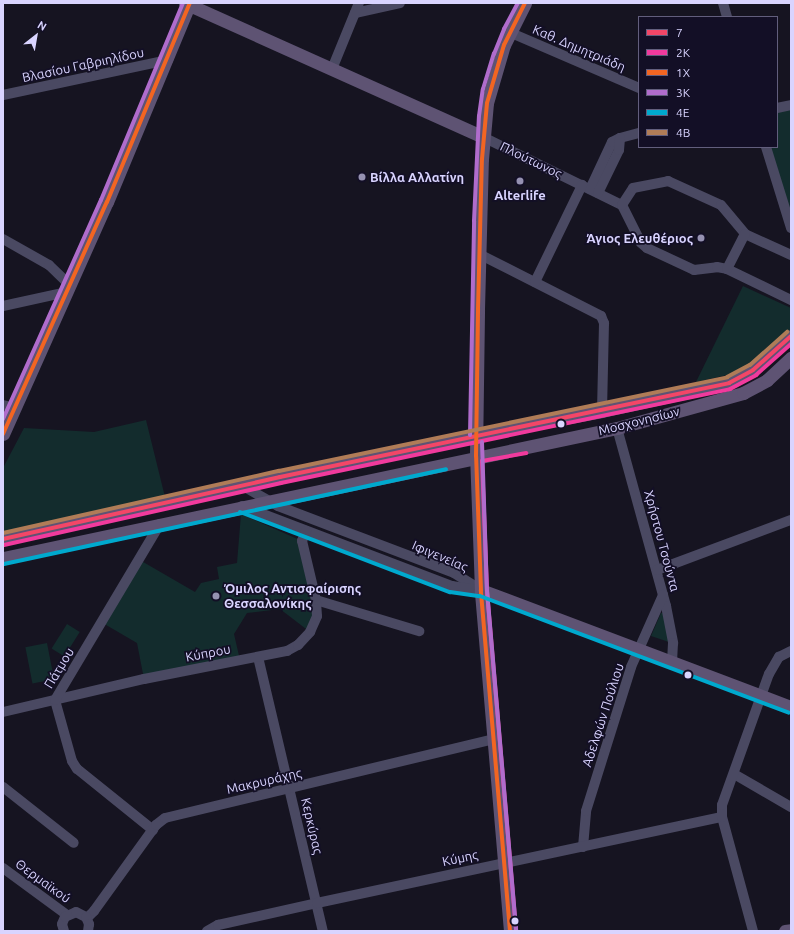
<!DOCTYPE html>
<html>
<head>
<meta charset="utf-8">
<style>
	body { margin:0 }
	#map { position:relative; width:794px; height:934px; overflow:hidden; background:#161421; font-family:Ubuntu,sans-serif }
	div>[style] { position:absolute }
	.green>* { inset:0; background:#132c2d; transform-origin:0 0 }
	.minor>* { height:10px; margin:-5px; padding:0 5px; transform-origin:5px; border-radius:5px; background:#4a4962 }
	.major>* { height:13px; margin:-6.5px; padding:0 6.5px; transform-origin:6.5px; border-radius:6.5px; background:#5e5373 }
	.bus-1>* { height:4px; margin:-2px; padding:0 2px; transform-origin:2px; border-radius:2px; background:#f34667 }
	.bus-2>* { height:4px; margin:-2px; padding:0 2px; transform-origin:2px; border-radius:2px; background:#f13a9d }
	.bus-3>* { height:4px; margin:-2px; padding:0 2px; transform-origin:2px; border-radius:2px; background:#f26522 }
	.bus-4>* { height:4px; margin:-2px; padding:0 2px; transform-origin:2px; border-radius:2px; background:#b06ccc }
	.bus-5>* { height:4px; margin:-2px; padding:0 2px; transform-origin:2px; border-radius:2px; background:#00a9ce }
	.bus-6>* { height:4px; margin:-2px; padding:0 2px; transform-origin:2px; border-radius:2px; background:#b07c57 }
	.dots>* { width:11px; height:11px; translate:-50% -50%; box-sizing:border-box; border:2px solid #130f26; border-radius:50% }
	span { translate:-50% -50%; white-space:nowrap; text-align:center; line-height:1.15; -webkit-text-stroke:3.5px #130f26; paint-order:stroke }
	.street-label { font-size:13px; color:#d9d4ff }
	.poi-label { font-size:13px; color:#d9d4ff; font-weight:700 }
	.left { translate:0 -50%; text-align:left }
	.right { translate:-100% -50%; text-align:right }
	.frame { position:absolute; inset:0; border:4px solid #d9d4ff; pointer-events:none }
	.legend { position:absolute; left:638px; top:16px; width:140px; height:132px; box-sizing:border-box; background:#130f26; border:1px solid #625e7d; margin:0; padding:5px 7px; list-style:none; font-size:12px; color:#d9d4ff }
	.legend li { display:flex; align-items:center; gap:8px; height:20px }
	.legend b { width:20px; border:1px solid #625e7d }
	.north { position:absolute; left:16px; top:16px; width:40px; height:40px; -webkit-text-stroke:3px #130f26; paint-order:stroke; rotate:31deg; font-size:11px; font-weight:700; line-height:16px; text-align:center; color:#d9d4ff }
	.north::after { content:''; display:block; margin:auto; width:14px; height:18px; background:#d9d4ff; clip-path:polygon(50% 0,100% 100%,50% 72%,0 100%) }
</style>
</head>
<body>
<div id="map">
	<div class="green">
		<i style="clip-path:polygon(791px 105px,791px 228px,766px 147px,777px 147px,777px 108px)"></i>
		<i style="clip-path:polygon(743px 286px,791px 308px,791px 330px,741px 372px,696px 382px)"></i>
		<i style="clip-path:polygon(146px 420px,165px 497px,3px 532px,3px 468px,24px 428px,94px 432px)"></i>
		<i style="clip-path:polygon(241px 514px,302px 541px,316px 600px,310px 632px,280px 609px,247px 613px,234px 634px,240px 660px,144px 679px,137px 643px,101px 622px,138px 559px,195px 592px,201px 583px,219px 579px,217px 567px,237px 563px)"></i>
		<i style="clip-path:polygon(661px 613px,663px 613px,669px 642px,651px 636px)"></i>
		<i style="left:67px;top:624px;width:15px;height:29px;rotate:32deg"></i>
		<i style="left:47px;top:643px;width:37px;height:22px;rotate:79deg"></i>
	</div>
	<div class="minor">
		<i style="left:723px;top:3px;width:15px;rotate:74deg"></i>
		<i style="left:355px;top:13px;width:46px;rotate:-12.5deg"></i>
		<i style="left:509px;top:32px;width:142px;rotate:23.3deg"></i>
		<i style="left:332px;top:69px;width:71px;rotate:-67.8deg"></i>
		<i style="left:3px;top:95px;width:169px;rotate:-12deg"></i>
		<i style="left:777px;top:108px;width:14px;rotate:-12deg"></i>
		<i style="left:483px;top:137px;width:155px;rotate:26.1deg"></i>
		<i style="left:622px;top:205px;width:42px;rotate:63.4deg"></i>
		<i style="left:641px;top:243px;width:8px;rotate:40deg"></i>
		<i style="left:647px;top:248px;width:52px;rotate:25.1deg"></i>
		<i style="left:694px;top:270px;width:23px;rotate:-7deg"></i>
		<i style="left:717px;top:267px;width:10px;rotate:11deg"></i>
		<i style="left:727px;top:269px;width:71px;rotate:25.8deg"></i>
		<i style="left:766px;top:147px;width:85px;rotate:72.8deg"></i>
		<i style="left:590px;top:189px;width:52px;rotate:-64.9deg"></i>
		<i style="left:612px;top:142px;width:9px;rotate:-27deg"></i>
		<i style="left:620px;top:138px;width:20px;rotate:-15deg"></i>
		<i style="left:598px;top:193px;width:48px;rotate:-64deg"></i>
		<i style="left:619px;top:150px;width:12px;rotate:-85deg"></i>
		<i style="left:622px;top:205px;width:20px;rotate:-57deg"></i>
		<i style="left:633px;top:188px;width:36px;rotate:-11deg"></i>
		<i style="left:668px;top:181px;width:58px;rotate:24.4deg"></i>
		<i style="left:721px;top:205px;width:38px;rotate:50deg"></i>
		<i style="left:745px;top:234px;width:51px;rotate:24.5deg"></i>
		<i style="left:3px;top:239px;width:53px;rotate:29.5deg"></i>
		<i style="left:49px;top:265px;width:29px;rotate:44deg"></i>
		<i style="left:479px;top:254px;width:137px;rotate:26.9deg"></i>
		<i style="left:601px;top:316px;width:8px;rotate:67deg"></i>
		<i style="left:604px;top:323px;width:88px;rotate:91.3deg"></i>
		<i style="left:727px;top:269px;width:39px;rotate:-63deg"></i>
		<i style="left:535px;top:282px;width:108px;rotate:-64.1deg"></i>
		<i style="left:3px;top:306px;width:66px;rotate:-12.3deg"></i>
		<i style="left:3px;top:405px;width:11px;rotate:15deg"></i>
		<i style="left:617px;top:428px;width:185px;rotate:74.6deg"></i>
		<i style="left:666px;top:606px;width:38px;rotate:79deg"></i>
		<i style="left:673px;top:643px;width:19px;rotate:93deg"></i>
		<i style="left:243px;top:486px;width:40px;rotate:29.7deg"></i>
		<i style="left:278px;top:506px;width:188px;rotate:20.8deg"></i>
		<i style="left:454px;top:573px;width:32px;rotate:32deg"></i>
		<i style="left:242px;top:506px;width:225px;rotate:20.9deg"></i>
		<i style="left:452px;top:586px;width:25px;rotate:9deg"></i>
		<i style="left:657px;top:570px;width:143px;rotate:-20.5deg"></i>
		<i style="left:316px;top:600px;width:108px;rotate:16.8deg"></i>
		<i style="left:258px;top:657px;width:282px;rotate:76.7deg"></i>
		<i style="left:3px;top:712px;width:145px;rotate:-13.2deg"></i>
		<i style="left:144px;top:679px;width:146px;rotate:-11.1deg"></i>
		<i style="left:287px;top:651px;width:13px;rotate:-29deg"></i>
		<i style="left:298px;top:645px;width:18px;rotate:-47deg"></i>
		<i style="left:310px;top:632px;width:17px;rotate:-66deg"></i>
		<i style="left:317px;top:616px;width:16px;rotate:-94deg"></i>
		<i style="left:316px;top:600px;width:61px;rotate:-103.3deg"></i>
		<i style="left:302px;top:541px;width:11px;rotate:-68deg"></i>
		<i style="left:734px;top:774px;width:66px;rotate:30.1deg"></i>
		<i style="left:3px;top:787px;width:90px;rotate:38.3deg"></i>
		<i style="left:153px;top:830px;width:97px;rotate:-141.2deg"></i>
		<i style="left:77px;top:769px;width:9px;rotate:-122deg"></i>
		<i style="left:72px;top:761px;width:63px;rotate:-105.6deg"></i>
		<i style="left:55px;top:700px;width:205px;rotate:-59.2deg"></i>
		<i style="left:583px;top:847px;width:36px;rotate:-85deg"></i>
		<i style="left:586px;top:811px;width:151px;rotate:-72.6deg"></i>
		<i style="left:631px;top:667px;width:79px;rotate:-66deg"></i>
		<i style="left:3px;top:868px;width:79px;rotate:36.3deg"></i>
		<i style="left:87px;top:918px;width:10px;rotate:-45deg"></i>
		<i style="left:94px;top:911px;width:106px;rotate:-54.2deg"></i>
		<i style="left:156px;top:825px;width:11px;rotate:-38deg"></i>
		<i style="left:165px;top:818px;width:338px;rotate:-13.5deg"></i>
		<i style="left:64px;top:931px;width:7px;rotate:-106deg"></i>
		<i style="left:62px;top:924px;width:8px;rotate:-67deg"></i>
		<i style="left:65px;top:917px;width:12px;rotate:-24deg"></i>
		<i style="left:76px;top:912px;width:11px;rotate:27deg"></i>
		<i style="left:86px;top:917px;width:8px;rotate:67deg"></i>
		<i style="left:89px;top:924px;width:7px;rotate:98deg"></i>
		<i style="left:207px;top:931px;width:13px;rotate:-29deg"></i>
		<i style="left:218px;top:925px;width:101px;rotate:-12.5deg"></i>
		<i style="left:317px;top:903px;width:414px;rotate:-12deg"></i>
		<i style="left:753px;top:931px;width:118px;rotate:-105.2deg"></i>
		<i style="left:722px;top:817px;width:12px;rotate:-90deg"></i>
		<i style="left:722px;top:805px;width:139px;rotate:-70.3deg"></i>
		<i style="left:769px;top:674px;width:20px;rotate:-60deg"></i>
		<i style="left:779px;top:657px;width:13px;rotate:-27deg"></i>
	</div>
	<div class="major">
		<i style="left:185px;top:3px;width:327px;rotate:24.2deg"></i>
		<i style="left:3px;top:434px;width:254px;rotate:-65.9deg"></i>
		<i style="left:107px;top:202px;width:216px;rotate:-67.4deg"></i>
		<i style="left:3px;top:539px;width:284px;rotate:-12.6deg"></i>
		<i style="left:280px;top:477px;width:200px;rotate:-12.1deg"></i>
		<i style="left:476px;top:435px;width:128px;rotate:-10.8deg"></i>
		<i style="left:602px;top:411px;width:130px;rotate:-12.4deg"></i>
		<i style="left:729px;top:383px;width:27px;rotate:-28deg"></i>
		<i style="left:753px;top:370px;width:51px;rotate:-41.8deg"></i>
		<i style="left:3px;top:558px;width:628px;rotate:-11.95deg"></i>
		<i style="left:617px;top:428px;width:131px;rotate:-15.5deg"></i>
		<i style="left:743px;top:393px;width:27px;rotate:-28deg"></i>
		<i style="left:767px;top:380px;width:33px;rotate:-43deg"></i>
		<i style="left:481px;top:590px;width:331px;rotate:20.7deg"></i>
		<i style="left:510px;top:931px;width:342px;rotate:-94.9deg"></i>
		<i style="left:481px;top:590px;width:134px;rotate:-92.1deg"></i>
		<i style="left:476px;top:456px;width:147px;rotate:-89.2deg"></i>
		<i style="left:478px;top:309px;width:150px;rotate:-88.5deg"></i>
		<i style="left:482px;top:159px;width:56px;rotate:-84.9deg"></i>
		<i style="left:487px;top:103px;width:60px;rotate:-73.7deg"></i>
		<i style="left:504px;top:45px;width:47px;rotate:-63.4deg"></i>
		<i style="left:785px;top:931px;width:6px;rotate:-9deg"></i>
	</div>
	<div class="bus-1">
		<i style="left:3px;top:539px;width:284px;rotate:-12.6deg"></i>
		<i style="left:280px;top:477px;width:459px;rotate:-11.8deg"></i>
		<i style="left:729px;top:383px;width:27px;rotate:-28deg"></i>
		<i style="left:753px;top:370px;width:51px;rotate:-41.8deg"></i>
	</div>
	<div class="bus-2">
		<i style="left:4px;top:545px;width:284px;rotate:-12.6deg"></i>
		<i style="left:281px;top:483px;width:459px;rotate:-11.8deg"></i>
		<i style="left:730px;top:389px;width:30px;rotate:-28deg"></i>
		<i style="left:756px;top:375px;width:47px;rotate:-41.5deg"></i>
		<i style="left:516px;top:930px;width:341px;rotate:-94.9deg"></i>
		<i style="left:487px;top:590px;width:129px;rotate:-92.2deg"></i>
		<i style="left:482px;top:461px;width:45px;rotate:-10.3deg"></i>
	</div>
	<div class="bus-3">
		<i style="left:3px;top:434px;width:254px;rotate:-65.9deg"></i>
		<i style="left:107px;top:202px;width:216px;rotate:-67.4deg"></i>
		<i style="left:510px;top:931px;width:342px;rotate:-94.9deg"></i>
		<i style="left:481px;top:590px;width:134px;rotate:-92.1deg"></i>
		<i style="left:476px;top:456px;width:147px;rotate:-89.2deg"></i>
		<i style="left:478px;top:309px;width:150px;rotate:-88.5deg"></i>
		<i style="left:482px;top:159px;width:56px;rotate:-84.9deg"></i>
		<i style="left:487px;top:103px;width:60px;rotate:-73.7deg"></i>
		<i style="left:504px;top:45px;width:47px;rotate:-63.4deg"></i>
	</div>
	<div class="bus-4">
		<i style="left:3px;top:419px;width:240px;rotate:-65.9deg"></i>
		<i style="left:101px;top:200px;width:213px;rotate:-67.4deg"></i>
		<i style="left:470px;top:435px;width:214px;rotate:-88.9deg"></i>
		<i style="left:474px;top:221px;width:105px;rotate:-87.3deg"></i>
		<i style="left:479px;top:116px;width:27px;rotate:-82deg"></i>
		<i style="left:483px;top:89px;width:37px;rotate:-73deg"></i>
		<i style="left:494px;top:54px;width:27px;rotate:-68deg"></i>
		<i style="left:504px;top:29px;width:30px;rotate:-62deg"></i>
		<i style="left:482px;top:442px;width:148px;rotate:88.1deg"></i>
		<i style="left:487px;top:590px;width:341px;rotate:85.1deg"></i>
	</div>
	<div class="bus-5">
		<i style="left:240px;top:512px;width:225px;rotate:20.9deg"></i>
		<i style="left:450px;top:592px;width:30px;rotate:8deg"></i>
		<i style="left:480px;top:596px;width:330px;rotate:20.7deg"></i>
		<i style="left:4px;top:564px;width:452px;rotate:-12.1deg"></i>
	</div>
	<div class="bus-6">
		<i style="left:3px;top:533px;width:283px;rotate:-12.7deg"></i>
		<i style="left:279px;top:471px;width:458px;rotate:-11.8deg"></i>
		<i style="left:727px;top:377px;width:26px;rotate:-28deg"></i>
		<i style="left:750px;top:365px;width:50px;rotate:-41.7deg"></i>
	</div>
	<div class="dots">
		<i style="left:362px;top:177px;background:#9591b1"></i>
		<i style="left:520px;top:181px;background:#9591b1"></i>
		<i style="left:701px;top:238px;background:#9591b1"></i>
		<i style="left:561px;top:424px;background:#d9d4ff"></i>
		<i style="left:216px;top:596px;background:#9591b1"></i>
		<i style="left:688px;top:675px;background:#d9d4ff"></i>
		<i style="left:515px;top:921px;background:#d9d4ff"></i>
	</div>
	<div class="street-label">
		<span style="left:579px;top:48px;rotate:23deg">Καθ. Δημητριάδη</span>
		<span style="left:83px;top:65px;rotate:-12deg">Βλασίου Γαβριηλίδου</span>
		<span style="left:531px;top:160px;rotate:26deg">Πλούτωνος</span>
		<span style="left:639px;top:421px;rotate:-14deg">Μοσχονησίων</span>
		<span style="left:662px;top:541px;rotate:75deg">Χρήστου Τσούντα</span>
		<span style="left:440px;top:556px;rotate:23deg">Ιφιγενείας</span>
		<span style="left:208px;top:653px;rotate:-11deg">Κύπρου</span>
		<span style="left:59px;top:668px;rotate:-59deg">Πάτμου</span>
		<span style="left:603px;top:715px;rotate:-72deg">Αδελφών Πούλιου</span>
		<span style="left:264px;top:781px;rotate:-13deg">Μακρυράχης</span>
		<span style="left:312px;top:826px;rotate:77deg">Κερκύρας</span>
		<span style="left:460px;top:858px;rotate:-12deg">Κύμης</span>
		<span style="left:43px;top:881px;rotate:36deg">Θερμαϊκού</span>
	</div>
	<div class="poi-label">
		<span class="left" style="left:370px;top:177px">Βίλλα Αλλατίνη</span>
		<span style="left:520px;top:195px">Alterlife</span>
		<span class="right" style="left:693px;top:238px">Άγιος Ελευθέριος</span>
		<span class="left" style="left:224px;top:596px">Όμιλος Αντισφαίρισης<br>Θεσσαλονίκης</span>
	</div>
	<div class="frame"></div>
	<ul class="legend">
	<li><b style="height:5px;background:#f34667"></b>7</li>
	<li><b style="height:5px;background:#f13a9d"></b>2Κ</li>
	<li><b style="height:5px;background:#f26522"></b>1Χ</li>
	<li><b style="height:5px;background:#b06ccc"></b>3Κ</li>
	<li><b style="height:5px;background:#00a9ce"></b>4Ε</li>
	<li><b style="height:5px;background:#b07c57"></b>4Β</li>
	</ul>
	<div class="north">N</div>
</div>
</body>
</html>
